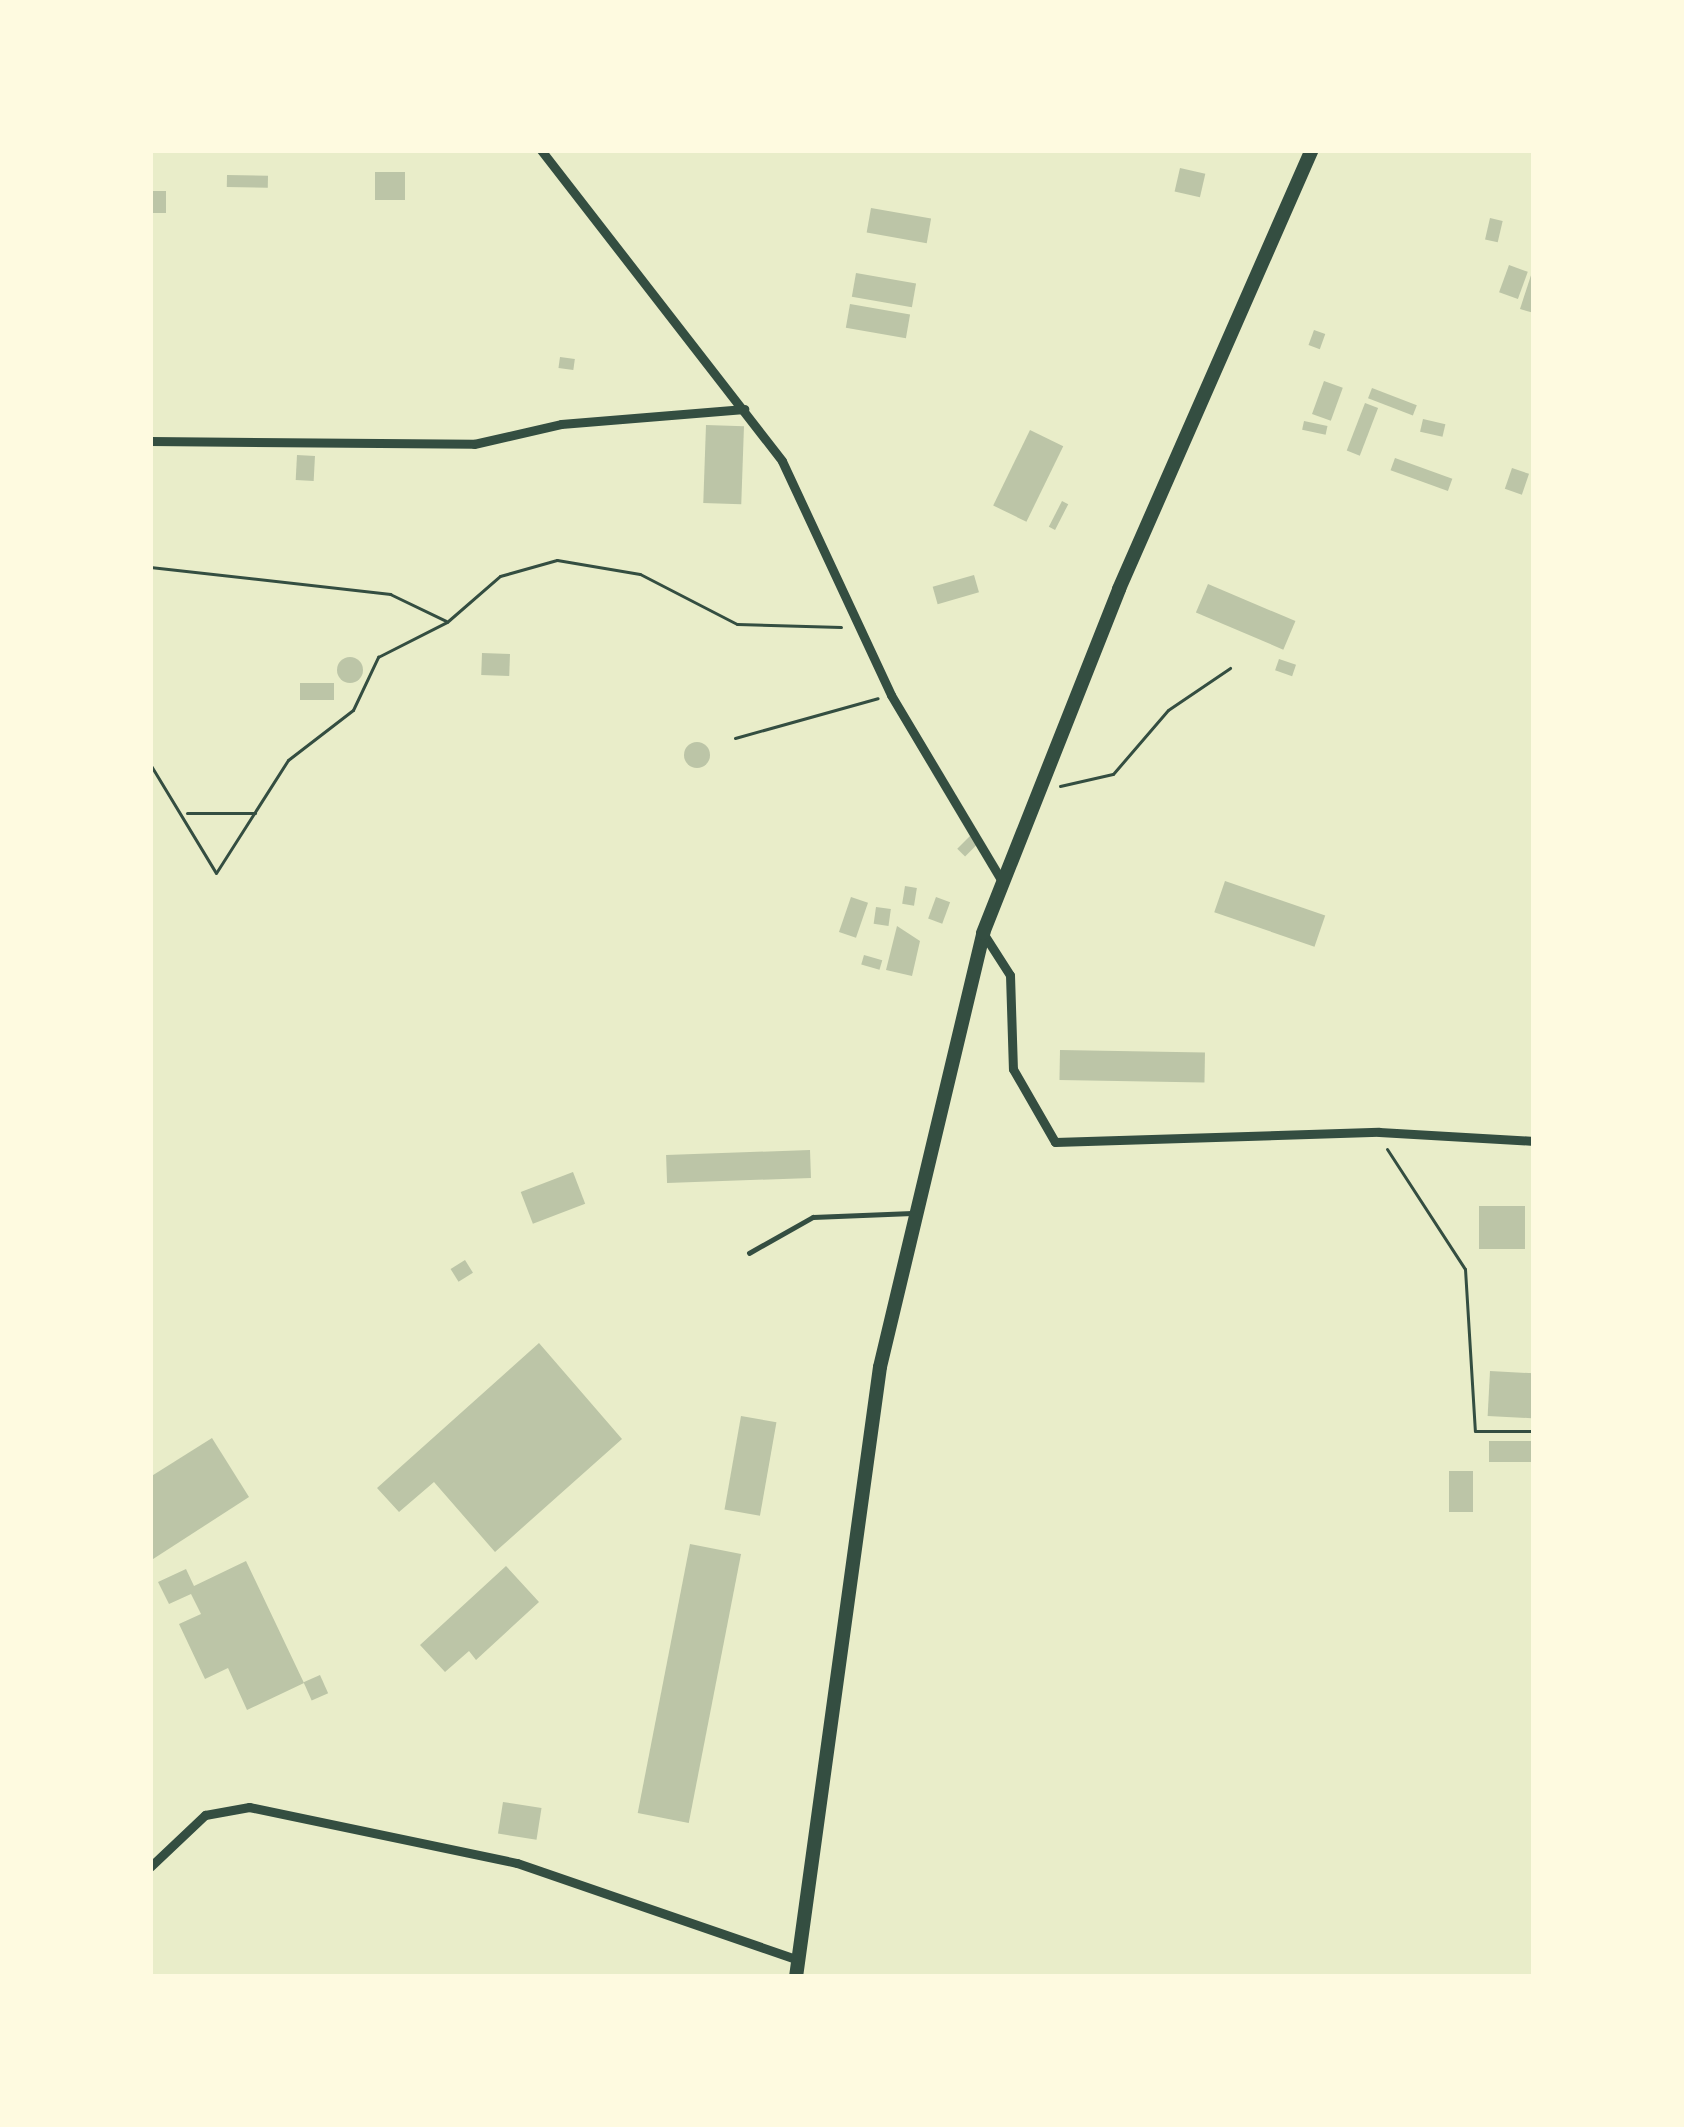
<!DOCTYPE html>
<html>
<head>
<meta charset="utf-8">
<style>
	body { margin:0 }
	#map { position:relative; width:1684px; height:2127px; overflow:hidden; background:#e9edc9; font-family:Arial,sans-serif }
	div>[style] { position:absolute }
	.building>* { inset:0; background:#bcc5a7; transform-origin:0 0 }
	.round { border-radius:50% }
	.path>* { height:3px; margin:-1.5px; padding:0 1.5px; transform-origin:1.5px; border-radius:1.5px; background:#344e41 }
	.service>* { height:4.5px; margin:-2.25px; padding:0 2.25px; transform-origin:2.25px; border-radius:2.25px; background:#344e41 }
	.minor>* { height:9px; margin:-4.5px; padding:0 4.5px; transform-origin:4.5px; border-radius:4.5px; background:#344e41 }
	.primary>* { height:14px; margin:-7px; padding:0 7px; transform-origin:7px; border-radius:7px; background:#344e41 }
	span { translate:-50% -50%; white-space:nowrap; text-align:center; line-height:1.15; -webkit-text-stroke:12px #fefae0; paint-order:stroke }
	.frame { position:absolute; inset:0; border:153px solid #fefae0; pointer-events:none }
</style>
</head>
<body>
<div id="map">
	<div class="building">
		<i style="left:1180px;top:168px;width:26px;height:24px;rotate:13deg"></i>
		<i style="left:375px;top:172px;width:30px;height:28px"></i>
		<i style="left:227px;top:175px;width:41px;height:12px;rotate:1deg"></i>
		<i style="left:150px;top:191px;width:16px;height:22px"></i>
		<i style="left:871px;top:208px;width:61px;height:25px;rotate:10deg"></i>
		<i style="left:1490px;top:218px;width:13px;height:22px;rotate:13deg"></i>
		<i style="left:1509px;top:265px;width:20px;height:29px;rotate:20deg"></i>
		<i style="clip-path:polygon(1533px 269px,1534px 269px,1534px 313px,1520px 309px)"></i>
		<i style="left:856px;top:273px;width:61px;height:24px;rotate:10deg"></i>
		<i style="left:850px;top:304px;width:61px;height:24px;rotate:10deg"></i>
		<i style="left:1314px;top:330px;width:12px;height:16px;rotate:20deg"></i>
		<i style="left:560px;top:357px;width:15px;height:11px;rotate:8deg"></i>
		<i style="left:1324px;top:381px;width:20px;height:35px;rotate:20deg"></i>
		<i style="left:1372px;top:388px;width:48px;height:11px;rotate:21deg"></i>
		<i style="left:1365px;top:403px;width:14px;height:51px;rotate:21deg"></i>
		<i style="left:1423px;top:419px;width:23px;height:13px;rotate:13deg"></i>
		<i style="left:1304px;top:421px;width:24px;height:9px;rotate:12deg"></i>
		<i style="left:706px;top:425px;width:38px;height:78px;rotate:2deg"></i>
		<i style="left:1030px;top:430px;width:37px;height:84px;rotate:26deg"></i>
		<i style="left:297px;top:455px;width:18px;height:25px;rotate:3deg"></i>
		<i style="left:1395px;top:458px;width:61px;height:13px;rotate:20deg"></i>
		<i style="left:1512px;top:468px;width:18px;height:22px;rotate:19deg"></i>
		<i style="left:1062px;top:501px;width:7px;height:29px;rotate:27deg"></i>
		<i style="left:974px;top:575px;width:18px;height:43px;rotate:74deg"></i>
		<i style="left:1208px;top:584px;width:95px;height:31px;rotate:23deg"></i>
		<i style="left:482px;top:653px;width:28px;height:22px;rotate:2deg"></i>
		<i class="round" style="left:337px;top:657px;width:26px;height:26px"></i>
		<i style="left:1279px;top:659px;width:18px;height:12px;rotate:19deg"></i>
		<i style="left:300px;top:683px;width:34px;height:17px"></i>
		<i class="round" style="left:684px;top:742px;width:26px;height:26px"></i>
		<i style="left:970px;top:836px;width:11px;height:18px;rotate:45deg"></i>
		<i style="left:1225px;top:881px;width:106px;height:33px;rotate:19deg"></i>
		<i style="left:905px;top:886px;width:12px;height:18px;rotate:9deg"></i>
		<i style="left:851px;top:897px;width:18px;height:37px;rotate:19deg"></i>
		<i style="left:936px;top:897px;width:15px;height:23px;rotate:20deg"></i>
		<i style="left:876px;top:907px;width:15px;height:17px;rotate:8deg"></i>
		<i style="clip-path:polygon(897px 926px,920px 941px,912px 976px,886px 970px)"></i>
		<i style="left:864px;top:955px;width:19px;height:10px;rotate:16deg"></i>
		<i style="left:1060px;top:1050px;width:145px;height:30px;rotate:1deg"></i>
		<i style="left:810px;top:1150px;width:28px;height:144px;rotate:88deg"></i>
		<i style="left:573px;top:1172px;width:34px;height:56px;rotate:69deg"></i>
		<i style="left:1479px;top:1206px;width:46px;height:43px"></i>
		<i style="left:465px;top:1260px;width:15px;height:17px;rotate:58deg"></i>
		<i style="clip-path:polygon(539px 1343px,622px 1439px,495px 1552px,434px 1482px,399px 1512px,377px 1488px)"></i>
		<i style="left:1490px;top:1371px;width:44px;height:45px;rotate:3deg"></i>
		<i style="left:741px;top:1416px;width:36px;height:95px;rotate:10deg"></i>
		<i style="clip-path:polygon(212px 1438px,249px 1497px,150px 1561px,150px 1477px)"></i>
		<i style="left:1534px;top:1441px;width:21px;height:45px;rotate:90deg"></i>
		<i style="left:1449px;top:1471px;width:24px;height:41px"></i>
		<i style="left:690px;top:1544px;width:52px;height:274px;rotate:11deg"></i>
		<i style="clip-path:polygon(246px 1561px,304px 1683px,247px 1710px,228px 1668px,205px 1679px,179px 1624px,201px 1614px,191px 1594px,169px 1604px,158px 1582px,186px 1569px,194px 1586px)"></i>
		<i style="clip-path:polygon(506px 1566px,539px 1602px,476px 1660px,469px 1651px,445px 1672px,420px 1645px)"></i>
		<i style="left:320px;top:1675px;width:20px;height:18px;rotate:66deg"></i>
		<i style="left:503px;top:1802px;width:39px;height:32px;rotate:9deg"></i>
	</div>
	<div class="path">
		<i style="left:150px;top:567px;width:242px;rotate:6.4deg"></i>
		<i style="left:390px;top:594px;width:62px;rotate:25.7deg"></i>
		<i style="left:735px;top:738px;width:148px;rotate:-15.6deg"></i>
		<i style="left:150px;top:764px;width:127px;rotate:58.8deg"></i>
		<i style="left:216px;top:873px;width:134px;rotate:-57.5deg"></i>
		<i style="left:288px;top:760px;width:82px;rotate:-37.6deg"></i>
		<i style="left:353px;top:710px;width:59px;rotate:-64.7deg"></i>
		<i style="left:378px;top:657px;width:77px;rotate:-26.9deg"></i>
		<i style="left:447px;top:622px;width:70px;rotate:-41deg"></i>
		<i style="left:500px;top:576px;width:59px;rotate:-15.7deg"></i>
		<i style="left:557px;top:560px;width:84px;rotate:9.6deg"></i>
		<i style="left:640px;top:574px;width:109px;rotate:27.3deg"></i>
		<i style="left:737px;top:624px;width:104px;rotate:1.7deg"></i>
		<i style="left:1060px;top:786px;width:54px;rotate:-12.8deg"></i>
		<i style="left:1113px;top:774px;width:84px;rotate:-49.3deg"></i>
		<i style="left:1168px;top:710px;width:75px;rotate:-34.1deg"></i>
		<i style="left:187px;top:813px;width:68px"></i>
		<i style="left:1387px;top:1149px;width:143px;rotate:57deg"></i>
		<i style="left:1465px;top:1269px;width:162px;rotate:86.5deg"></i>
		<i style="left:1475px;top:1431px;width:59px"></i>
	</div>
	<div class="service">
		<i style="left:749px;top:1253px;width:73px;rotate:-29.4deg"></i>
		<i style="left:813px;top:1217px;width:99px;rotate:-2.3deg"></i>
	</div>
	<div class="minor">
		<i style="left:541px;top:150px;width:393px;rotate:52.2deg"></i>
		<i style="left:782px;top:461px;width:258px;rotate:65deg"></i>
		<i style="left:891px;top:695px;width:217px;rotate:59.2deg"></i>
		<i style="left:150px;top:441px;width:324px;rotate:0.5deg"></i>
		<i style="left:474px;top:444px;width:89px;rotate:-12.9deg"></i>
		<i style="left:561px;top:424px;width:184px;rotate:-4.7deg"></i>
		<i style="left:983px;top:933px;width:50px;rotate:57.3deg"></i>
		<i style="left:1010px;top:975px;width:94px;rotate:88.2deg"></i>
		<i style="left:1013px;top:1069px;width:84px;rotate:60.1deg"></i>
		<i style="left:1055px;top:1142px;width:324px;rotate:-1.8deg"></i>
		<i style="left:1379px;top:1132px;width:155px;rotate:3.3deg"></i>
		<i style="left:150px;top:1867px;width:76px;rotate:-43.4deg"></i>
		<i style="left:205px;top:1815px;width:45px;rotate:-10.3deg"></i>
		<i style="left:249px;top:1807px;width:274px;rotate:11.8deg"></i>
		<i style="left:517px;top:1863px;width:297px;rotate:19deg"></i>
	</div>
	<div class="primary">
		<i style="left:796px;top:1977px;width:616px;rotate:-82.16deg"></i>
		<i style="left:880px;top:1367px;width:446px;rotate:-76.6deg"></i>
		<i style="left:983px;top:933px;width:370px;rotate:-68.4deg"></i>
		<i style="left:1119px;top:589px;width:480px;rotate:-66.3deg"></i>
	</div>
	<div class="frame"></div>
</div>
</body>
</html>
